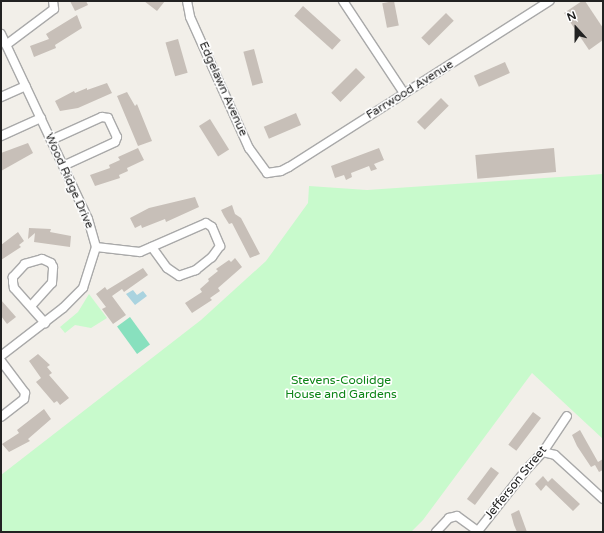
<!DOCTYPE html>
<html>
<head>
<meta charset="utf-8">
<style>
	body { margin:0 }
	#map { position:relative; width:604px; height:533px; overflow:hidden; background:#f2efe9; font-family:"Varela Round",sans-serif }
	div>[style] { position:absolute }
	.park>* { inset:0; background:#c8facc }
	.pitch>* { inset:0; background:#88e0be; transform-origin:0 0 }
	.water>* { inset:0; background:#aad3df }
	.building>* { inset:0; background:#c7bfb8; transform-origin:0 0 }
	.roads { filter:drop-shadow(1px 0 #a9a9a9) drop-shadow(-1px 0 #a9a9a9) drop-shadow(0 1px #a9a9a9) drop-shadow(0 -1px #a9a9a9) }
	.street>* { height:8px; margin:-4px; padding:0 4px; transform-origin:4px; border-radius:4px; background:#fff }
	span { translate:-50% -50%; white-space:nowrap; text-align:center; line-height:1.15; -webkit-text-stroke:3.5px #fff; paint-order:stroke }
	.street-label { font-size:12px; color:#222 }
	.park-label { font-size:12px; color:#0c8416 }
	.frame { position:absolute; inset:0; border:2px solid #222; pointer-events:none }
	.north { position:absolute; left:556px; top:8px; width:40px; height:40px; -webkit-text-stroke:3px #fff; paint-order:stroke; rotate:339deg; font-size:11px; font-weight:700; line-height:16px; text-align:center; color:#222 }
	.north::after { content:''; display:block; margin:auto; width:14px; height:18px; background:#222; clip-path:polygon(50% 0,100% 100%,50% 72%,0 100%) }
</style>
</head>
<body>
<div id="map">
	<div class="park">
		<i style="clip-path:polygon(603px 174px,603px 439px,532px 373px,423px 520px,411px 532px,1px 532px,1px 475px,201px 320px,266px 261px,308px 203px,309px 186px,367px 190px)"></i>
		<i style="clip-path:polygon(89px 294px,107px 318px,91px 328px,75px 325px,65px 333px,60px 327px,78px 312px)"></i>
	</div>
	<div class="pitch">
		<i style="left:130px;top:317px;width:34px;height:16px;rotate:54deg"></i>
	</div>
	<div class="water">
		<i style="clip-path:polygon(133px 290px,137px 295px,143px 291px,147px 296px,135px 305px,126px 294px)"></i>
	</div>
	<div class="building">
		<i style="clip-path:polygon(70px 1px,86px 1px,88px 5px,75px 11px)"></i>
		<i style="clip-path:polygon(144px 1px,165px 1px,157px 11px)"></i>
		<i style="left:394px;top:1px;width:25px;height:12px;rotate:79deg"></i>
		<i style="clip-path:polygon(582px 1px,585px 1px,603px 28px,603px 40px,589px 50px,564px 13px)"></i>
		<i style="left:303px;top:6px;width:51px;height:13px;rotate:42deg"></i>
		<i style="left:446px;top:13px;width:11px;height:35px;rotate:45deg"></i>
		<i style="clip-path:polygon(77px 15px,82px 28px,55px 45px,56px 48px,34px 57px,30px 46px,49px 39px,46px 34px)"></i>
		<i style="left:178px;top:39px;width:35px;height:13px;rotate:74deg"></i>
		<i style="left:254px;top:49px;width:35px;height:11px;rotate:75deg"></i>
		<i style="left:505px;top:62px;width:12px;height:34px;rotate:66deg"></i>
		<i style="left:356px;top:68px;width:13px;height:35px;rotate:45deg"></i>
		<i style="clip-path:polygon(107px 83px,112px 93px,78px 108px,60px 111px,55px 101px,74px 91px,75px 93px,87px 88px,87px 90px)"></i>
		<i style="clip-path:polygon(127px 92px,135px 106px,137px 104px,152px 141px,138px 146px,117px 96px)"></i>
		<i style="left:441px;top:98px;width:11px;height:34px;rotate:45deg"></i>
		<i style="left:296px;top:113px;width:13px;height:35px;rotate:67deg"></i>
		<i style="left:210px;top:119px;width:36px;height:13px;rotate:58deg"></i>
		<i style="clip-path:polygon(28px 143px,33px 153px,1px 171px,1px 153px)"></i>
		<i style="clip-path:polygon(138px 148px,144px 160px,127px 168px,128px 171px,119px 175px,120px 178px,95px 186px,90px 175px,110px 168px,109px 165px,120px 160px,118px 157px)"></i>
		<i style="clip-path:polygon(379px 148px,384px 160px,374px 164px,377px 169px,371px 171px,369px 166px,351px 173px,352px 177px,346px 180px,344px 175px,335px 178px,331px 166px)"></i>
		<i style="left:554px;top:148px;width:24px;height:79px;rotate:85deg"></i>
		<i style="clip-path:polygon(195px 197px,199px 207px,166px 222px,165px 219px,142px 228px,141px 225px,135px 228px,130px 218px,149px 208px)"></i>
		<i style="clip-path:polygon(232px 205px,235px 214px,241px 218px,260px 254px,250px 258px,232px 223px,229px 224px,224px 216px,221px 210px)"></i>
		<i style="clip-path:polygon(29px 228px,51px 229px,50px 232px,71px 236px,70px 247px,34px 242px,35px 233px,28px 239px)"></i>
		<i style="clip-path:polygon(18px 232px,24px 241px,19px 245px,21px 247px,1px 260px,1px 245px)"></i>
		<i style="clip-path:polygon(235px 258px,242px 267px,218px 288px,220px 291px,210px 298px,212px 300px,192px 313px,185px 303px,202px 292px,200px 289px,209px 281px,208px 279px,218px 271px,216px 269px,229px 260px,231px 262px)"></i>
		<i style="clip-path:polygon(143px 268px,148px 275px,124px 292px,122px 289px,112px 296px,126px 315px,113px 324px,102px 309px,106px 307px,96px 294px,105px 287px,107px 290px)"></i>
		<i style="clip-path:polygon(1px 300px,16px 317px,7px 324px,1px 316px)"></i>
		<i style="clip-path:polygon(38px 354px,50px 365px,47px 367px,52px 373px,49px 375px,69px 398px,60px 405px,57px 401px,54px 403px,36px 382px,41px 378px,29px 361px)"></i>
		<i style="clip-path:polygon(44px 409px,51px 419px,28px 439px,30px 441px,9px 452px,2px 444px,19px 433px,17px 430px)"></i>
		<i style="left:533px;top:412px;width:10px;height:41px;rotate:37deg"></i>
		<i style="clip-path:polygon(580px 430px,598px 462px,603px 459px,603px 470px,599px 472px,595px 465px,591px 467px,577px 446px,572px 435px)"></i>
		<i style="left:491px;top:467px;width:10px;height:40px;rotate:37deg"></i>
		<i style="clip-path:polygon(543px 476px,548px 482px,552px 478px,580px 504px,573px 511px,546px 485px,541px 491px,535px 484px)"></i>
		<i style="clip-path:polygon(519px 510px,527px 532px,517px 532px,514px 525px,511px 514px)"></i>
	</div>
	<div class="roads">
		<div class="street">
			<i style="left:187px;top:1px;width:16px;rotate:79deg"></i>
			<i style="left:190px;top:17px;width:144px;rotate:65.8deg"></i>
			<i style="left:249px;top:148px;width:31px;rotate:54deg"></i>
			<i style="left:267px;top:173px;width:14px;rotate:-8deg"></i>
			<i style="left:281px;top:171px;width:9px;rotate:-27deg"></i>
			<i style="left:289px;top:167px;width:309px;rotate:-32.5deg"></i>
			<i style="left:343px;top:1px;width:110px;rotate:56.5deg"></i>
			<i style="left:1px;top:34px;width:204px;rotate:64.8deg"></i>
			<i style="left:88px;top:219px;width:29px;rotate:74deg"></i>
			<i style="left:96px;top:247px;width:43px;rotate:107.6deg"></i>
			<i style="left:83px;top:288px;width:28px;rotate:135deg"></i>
			<i style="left:63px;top:308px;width:78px;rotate:142.3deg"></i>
			<i style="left:6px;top:45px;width:60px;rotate:-36.9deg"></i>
			<i style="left:54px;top:9px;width:8px;rotate:-97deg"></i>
			<i style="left:1px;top:97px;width:27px;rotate:-24deg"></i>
			<i style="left:1px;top:136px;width:44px;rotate:-24.2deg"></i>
			<i style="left:51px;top:140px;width:56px;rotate:-24.3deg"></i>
			<i style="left:102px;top:117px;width:6px;rotate:9deg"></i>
			<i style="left:108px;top:118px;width:21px;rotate:65deg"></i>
			<i style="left:117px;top:137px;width:5px;rotate:112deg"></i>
			<i style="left:115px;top:142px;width:57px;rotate:155.2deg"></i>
			<i style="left:96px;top:247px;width:44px;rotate:6.5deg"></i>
			<i style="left:140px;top:252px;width:72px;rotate:-23.7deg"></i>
			<i style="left:206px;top:223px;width:7px;rotate:34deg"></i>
			<i style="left:212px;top:227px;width:21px;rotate:67deg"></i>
			<i style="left:220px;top:246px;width:14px;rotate:126deg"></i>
			<i style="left:212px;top:257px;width:21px;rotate:141deg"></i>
			<i style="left:196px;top:270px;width:18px;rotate:161deg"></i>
			<i style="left:179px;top:276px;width:14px;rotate:-146deg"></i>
			<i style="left:167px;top:268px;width:26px;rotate:-126deg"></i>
			<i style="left:31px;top:306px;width:31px;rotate:-48deg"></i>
			<i style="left:52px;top:283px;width:16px;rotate:-86deg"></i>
			<i style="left:53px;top:267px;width:4px;rotate:-117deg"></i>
			<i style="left:51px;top:263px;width:10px;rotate:-156deg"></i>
			<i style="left:42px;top:259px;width:18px;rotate:164deg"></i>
			<i style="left:25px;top:264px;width:18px;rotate:133deg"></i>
			<i style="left:13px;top:277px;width:5px;rotate:90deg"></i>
			<i style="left:13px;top:282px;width:6px;rotate:81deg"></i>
			<i style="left:14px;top:288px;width:47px;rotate:48.5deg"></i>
			<i style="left:1px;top:361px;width:40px;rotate:53deg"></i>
			<i style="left:25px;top:393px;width:6px;rotate:99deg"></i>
			<i style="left:24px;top:399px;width:29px;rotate:142deg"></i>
			<i style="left:543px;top:452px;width:12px;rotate:14deg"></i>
			<i style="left:555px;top:455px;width:65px;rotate:42.5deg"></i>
			<i style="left:478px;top:531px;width:78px;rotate:-51.8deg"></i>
			<i style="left:526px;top:470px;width:25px;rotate:-47deg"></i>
			<i style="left:543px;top:452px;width:43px;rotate:-56.3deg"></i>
			<i style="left:436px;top:532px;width:19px;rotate:-47deg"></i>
			<i style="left:449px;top:518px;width:8px;rotate:-14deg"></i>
			<i style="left:457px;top:516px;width:27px;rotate:36deg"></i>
		</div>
	</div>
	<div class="street-label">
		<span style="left:223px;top:89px;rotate:66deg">Edgelawn Avenue</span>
		<span style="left:410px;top:90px;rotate:-32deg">Farrwood Avenue</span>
		<span style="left:69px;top:181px;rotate:66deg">Wood Ridge Drive</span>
		<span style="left:516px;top:483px;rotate:-51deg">Jefferson Street</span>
	</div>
	<div class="park-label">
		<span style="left:341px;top:388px">Stevens-Coolidge<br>House and Gardens</span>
	</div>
	<div class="frame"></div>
	<div class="north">N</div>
</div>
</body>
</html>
